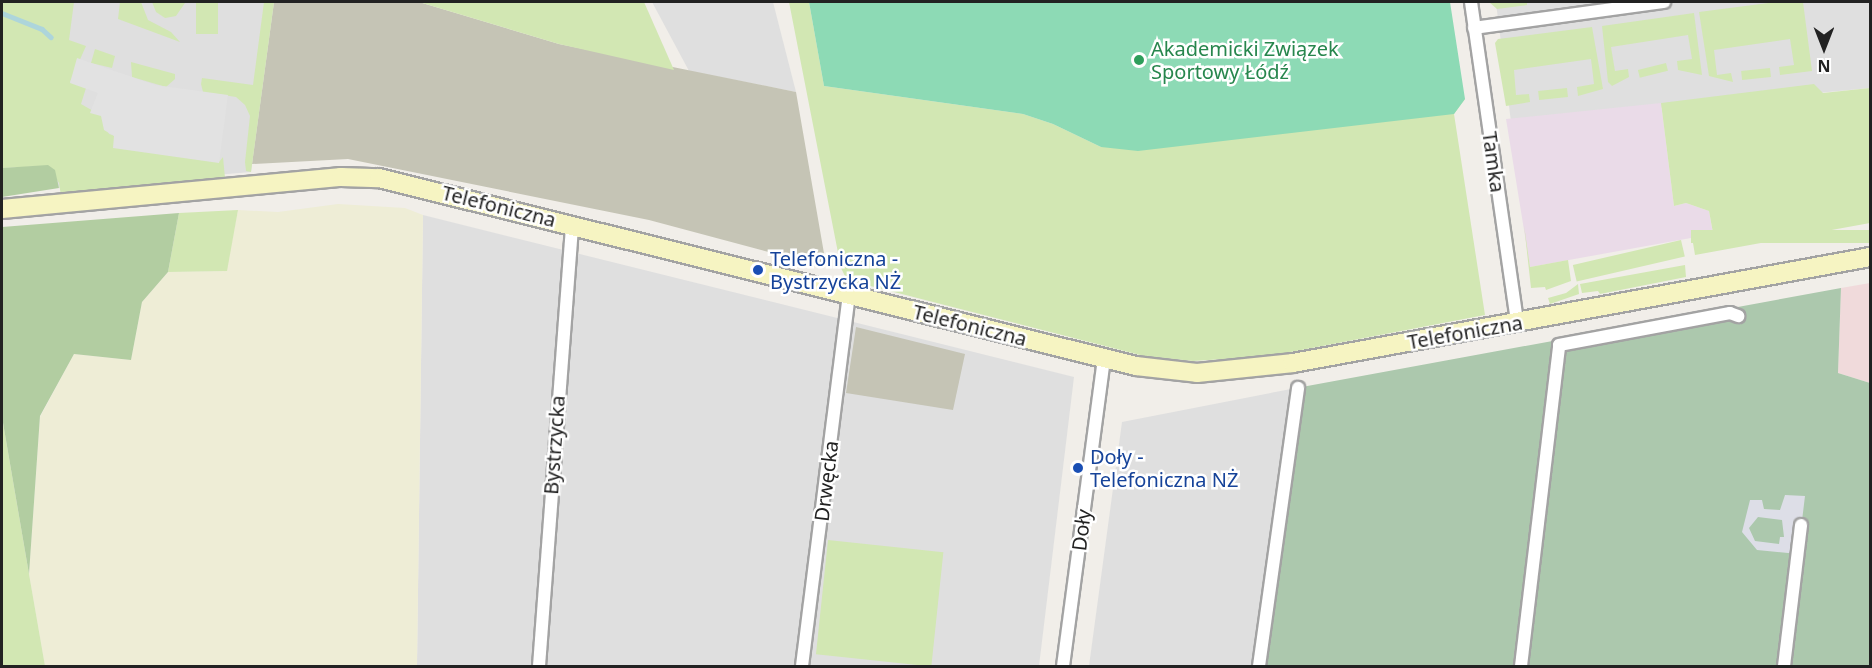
<!DOCTYPE html>
<html>
<head>
<meta charset="utf-8">
<style>
	body { margin:0 }
	#map { position:relative; width:1872px; height:668px; overflow:hidden; background:#f1eee9; font-family:"Noto Sans",sans-serif }
	div>[style] { position:absolute }
	.residential>* { inset:0; background:#dfdfdf }
	.commercial>* { inset:0; background:#f0dadb }
	.industrial>* { inset:0; background:#eadbe8 }
	.construction>* { inset:0; background:#c5c4b5 }
	.farmland>* { inset:0; background:#eeedd6 }
	.grass>* { inset:0; background:#d2e7b3; transform-origin:0 0 }
	.forest>* { inset:0; background:#b2cda1 }
	.cemetery>* { inset:0; background:#acc8ad }
	.pitch>* { inset:0; background:#8ddab5 }
	.parking>* { inset:0; background:#e2e2e2 }
	.plaza>* { inset:0; background:#dddee7 }
	.stream>* { height:4.5px; margin:-2.25px; padding:0 2.25px; transform-origin:2.25px; border-radius:2.25px; background:#add5db }
	.roads { filter:drop-shadow(2px 0 #a3a3a3) drop-shadow(-2px 0 #a3a3a3) drop-shadow(0 2px #a3a3a3) drop-shadow(0 -2px #a3a3a3) }
	.street>* { height:12px; margin:-6px; padding:0 6px; transform-origin:6px; border-radius:6px; background:#fff }
	.secondary>* { height:18px; margin:-9px; padding:0 9px; transform-origin:9px; border-radius:9px; background:#f6f4c2 }
	.dots>* { width:16px; height:16px; translate:-50% -50%; box-sizing:border-box; border:3px solid #fff; border-radius:50% }
	span { translate:-50% -50%; white-space:nowrap; text-align:center; line-height:1.15; -webkit-text-stroke:5px #fff; paint-order:stroke }
	.leisure-label { font-size:20px; color:#27864d }
	.left { translate:0 -50%; text-align:left }
	.street-label { font-size:20px; color:#222 }
	.transit-label { font-size:20px; color:#164399 }
	.frame { position:absolute; inset:0; border:3px solid #222; pointer-events:none }
	.north { position:absolute; left:1794px; top:18px; width:60px; height:60px; -webkit-text-stroke:4px #fff; paint-order:stroke; rotate:180deg; font-size:16px; font-weight:700; line-height:24px; text-align:center; color:#222 }
	.north::after { content:''; display:block; margin:auto; width:21px; height:27px; background:#222; clip-path:polygon(50% 0,100% 100%,50% 72%,0 100%) }
</style>
</head>
<body>
<div id="map">
	<div class="residential">
		<i style="clip-path:polygon(65px 2px,274px 2px,251px 172px,59px 188px,48px 165px)"></i>
		<i style="clip-path:polygon(652px 2px,773px 2px,796px 92px,689px 71px)"></i>
		<i style="clip-path:polygon(1870px 2px,1870px 88px,1511px 122px,1496px 3px)"></i>
		<i style="clip-path:polygon(423px 215px,1074px 377px,1039px 666px,417px 666px)"></i>
		<i style="clip-path:polygon(1291px 389px,1253px 666px,1089px 666px,1122px 422px)"></i>
	</div>
	<div class="commercial">
		<i style="clip-path:polygon(1870px 283px,1870px 383px,1838px 373px,1841px 288px)"></i>
	</div>
	<div class="industrial">
		<i style="clip-path:polygon(1661px 103px,1674px 206px,1686px 203px,1709px 211px,1713px 234px,1530px 267px,1506px 119px)"></i>
	</div>
	<div class="construction">
		<i style="clip-path:polygon(274px 2px,419px 2px,559px 44px,796px 92px,825px 259px,817px 265px,649px 220px,348px 159px,252px 164px)"></i>
		<i style="clip-path:polygon(856px 327px,965px 354px,953px 410px,846px 393px)"></i>
	</div>
	<div class="farmland">
		<i style="clip-path:polygon(338px 204px,405px 208px,423px 215px,417px 666px,45px 666px,29px 574px,40px 417px,74px 354px,131px 360px,142px 302px,168px 272px,226px 271px,238px 210px,278px 212px)"></i>
	</div>
	<div class="grass">
		<i style="clip-path:polygon(2px 2px,74px 2px,69px 40px,86px 46px,70px 82px,86px 88px,81px 104px,102px 116px,109px 134px,219px 162px,223px 157px,225px 178px,61px 196px,59px 183px,48px 166px,2px 168px)"></i>
		<i style="clip-path:polygon(120px 2px,141px 2px,148px 20px,171px 32px,180px 42px,118px 19px)"></i>
		<i style="clip-path:polygon(152px 2px,185px 2px,185px 3px,176px 16px,165px 18px,156px 12px)"></i>
		<i style="left:196px;top:2px;width:22px;height:32px"></i>
		<i style="clip-path:polygon(264px 2px,274px 2px,251px 172px,246px 171px,245px 162px,250px 116px,245px 105px,236px 97px,203px 92px,201px 84px,202px 78px,253px 85px)"></i>
		<i style="clip-path:polygon(419px 2px,644px 2px,674px 70px,559px 44px)"></i>
		<i style="clip-path:polygon(789px 2px,809px 2px,824px 86px,1023px 114px,1053px 124px,1101px 147px,1465px 99px,1454px 114px,1485px 315px,1270px 356px,1193px 361px,1144px 356px,847px 280px,841px 268px)"></i>
		<i style="clip-path:polygon(1489px 2px,1527px 2px,1527px 5px,1497px 9px)"></i>
		<i style="clip-path:polygon(1776px 2px,1803px 2px,1812px 71px,1780px 75px,1779px 67px,1794px 65px,1790px 39px,1714px 50px,1717px 75px,1731px 73px,1733px 82px,1709px 76px,1699px 12px)"></i>
		<i style="clip-path:polygon(1694px 13px,1702px 75px,1678px 70px,1677px 61px,1692px 59px,1688px 35px,1611px 47px,1615px 71px,1628px 69px,1629px 77px,1612px 86px,1608px 82px,1602px 26px)"></i>
		<i style="clip-path:polygon(1592px 27px,1603px 89px,1578px 96px,1577px 87px,1594px 84px,1591px 59px,1514px 70px,1516px 95px,1529px 94px,1530px 102px,1506px 106px,1495px 43px,1498px 39px)"></i>
		<i style="clip-path:polygon(95px 49px,115px 56px,112px 68px,91px 63px)"></i>
		<i style="clip-path:polygon(131px 62px,175px 74px,175px 79px,166px 87px,132px 77px)"></i>
		<i style="left:1666px;top:63px;width:8px;height:29px;rotate:76deg"></i>
		<i style="left:1770px;top:68px;width:9px;height:29px;rotate:84deg"></i>
		<i style="clip-path:polygon(1814px 84px,1823px 93px,1870px 88px,1870px 223px,1695px 255px,1692px 237px,1713px 233px,1709px 211px,1686px 203px,1674px 206px,1661px 103px)"></i>
		<i style="left:1567px;top:88px;width:9px;height:29px;rotate:84deg"></i>
		<i style="clip-path:polygon(238px 210px,227px 271px,168px 272px,179px 213px)"></i>
		<i style="clip-path:polygon(1524px 225px,1530px 267px,1568px 260px,1571px 281px,1546px 290px,1545px 287px,1531px 288px)"></i>
		<i style="left:1870px;top:230px;width:13px;height:179px;rotate:90deg"></i>
		<i style="left:1681px;top:240px;width:17px;height:111px;rotate:77deg"></i>
		<i style="clip-path:polygon(1685px 265px,1686px 277px,1600px 294px,1598px 291px,1582px 293px,1580px 284px)"></i>
		<i style="clip-path:polygon(1578px 284px,1579px 294px,1550px 304px,1548px 298px,1566px 293px)"></i>
		<i style="clip-path:polygon(2px 417px,29px 574px,45px 666px,2px 666px)"></i>
		<i style="left:828px;top:540px;width:116px;height:115px;rotate:6deg"></i>
	</div>
	<div class="forest">
		<i style="clip-path:polygon(48px 165px,55px 170px,59px 188px,2px 197px,2px 168px)"></i>
		<i style="clip-path:polygon(179px 213px,168px 272px,142px 302px,131px 360px,74px 354px,40px 416px,29px 574px,2px 417px,2px 227px)"></i>
	</div>
	<div class="cemetery">
		<i style="clip-path:polygon(1841px 288px,1838px 373px,1870px 383px,1870px 666px,1253px 666px,1291px 389px)"></i>
	</div>
	<div class="pitch">
		<i style="clip-path:polygon(809px 2px,1450px 2px,1465px 99px,1454px 114px,1138px 151px,1101px 147px,1053px 124px,1023px 114px,824px 86px)"></i>
	</div>
	<div class="parking">
		<i style="clip-path:polygon(77px 58px,155px 85px,228px 95px,219px 163px,113px 148px,114px 136px,104px 130px,101px 116px,90px 113px,98px 93px,70px 83px)"></i>
	</div>
	<div class="plaza">
		<i style="clip-path:polygon(evenodd,1785px 495px,1805px 496px,1798px 554px,1757px 550px,1742px 532px,1750px 500px,1762px 500px,1764px 509px,1780px 510px,1785px 495px,1758px 517px,1782px 520px,1784px 537px,1780px 537px,1779px 544px,1755px 541px,1749px 528px,1758px 517px)"></i>
	</div>
	<div class="stream">
		<i style="left:2px;top:13px;width:43px;rotate:21.8deg"></i>
		<i style="left:42px;top:29px;width:12px;rotate:42deg"></i>
	</div>
	<div class="roads">
		<div class="street">
			<i style="left:1471px;top:2px;width:324px;rotate:81.8deg"></i>
			<i style="left:1474px;top:28px;width:192px;rotate:-7.8deg"></i>
			<i style="left:539px;top:666px;width:443px;rotate:-85.7deg"></i>
			<i style="left:802px;top:666px;width:374px;rotate:-82.8deg"></i>
			<i style="left:1063px;top:666px;width:311px;rotate:-82.4deg"></i>
			<i style="left:1259px;top:666px;width:281px;rotate:-82deg"></i>
			<i style="left:1521px;top:666px;width:323px;rotate:-83.2deg"></i>
			<i style="left:1559px;top:345px;width:174px;rotate:-10.6deg"></i>
			<i style="left:1730px;top:313px;width:9px;rotate:21deg"></i>
			<i style="left:1784px;top:666px;width:142px;rotate:-83.1deg"></i>
		</div>
		<div class="secondary">
			<i style="left:2px;top:209px;width:341px;rotate:-5.4deg"></i>
			<i style="left:341px;top:177px;width:38px;rotate:2deg"></i>
			<i style="left:379px;top:178px;width:780px;rotate:13.95deg"></i>
			<i style="left:1136px;top:366px;width:61px;rotate:6.5deg"></i>
			<i style="left:1197px;top:373px;width:97px;rotate:-5.9deg"></i>
			<i style="left:1293px;top:363px;width:587px;rotate:-10.41deg"></i>
		</div>
	</div>
	<div class="dots">
		<i style="left:1139px;top:60px;background:#2e9e5b"></i>
		<i style="left:758px;top:270px;background:#1a4fb4"></i>
		<i style="left:1078px;top:468px;background:#1a4fb4"></i>
	</div>
	<div class="leisure-label">
		<span class="left" style="left:1151px;top:60px">Akademicki Związek<br>Sportowy Łódź</span>
	</div>
	<div class="street-label">
		<span style="left:1494px;top:162px;rotate:82deg">Tamka</span>
		<span style="left:499px;top:206px;rotate:14deg">Telefoniczna</span>
		<span style="left:970px;top:325px;rotate:14deg">Telefoniczna</span>
		<span style="left:1465px;top:332px;rotate:-10deg">Telefoniczna</span>
		<span style="left:554px;top:445px;rotate:-86deg">Bystrzycka</span>
		<span style="left:826px;top:481px;rotate:-83deg">Drwęcka</span>
		<span style="left:1081px;top:530px;rotate:-83deg">Doły</span>
	</div>
	<div class="transit-label">
		<span class="left" style="left:770px;top:270px">Telefoniczna -<br>Bystrzycka NŻ</span>
		<span class="left" style="left:1090px;top:468px">Doły -<br>Telefoniczna NŻ</span>
	</div>
	<div class="frame"></div>
	<div class="north">N</div>
</div>
</body>
</html>
